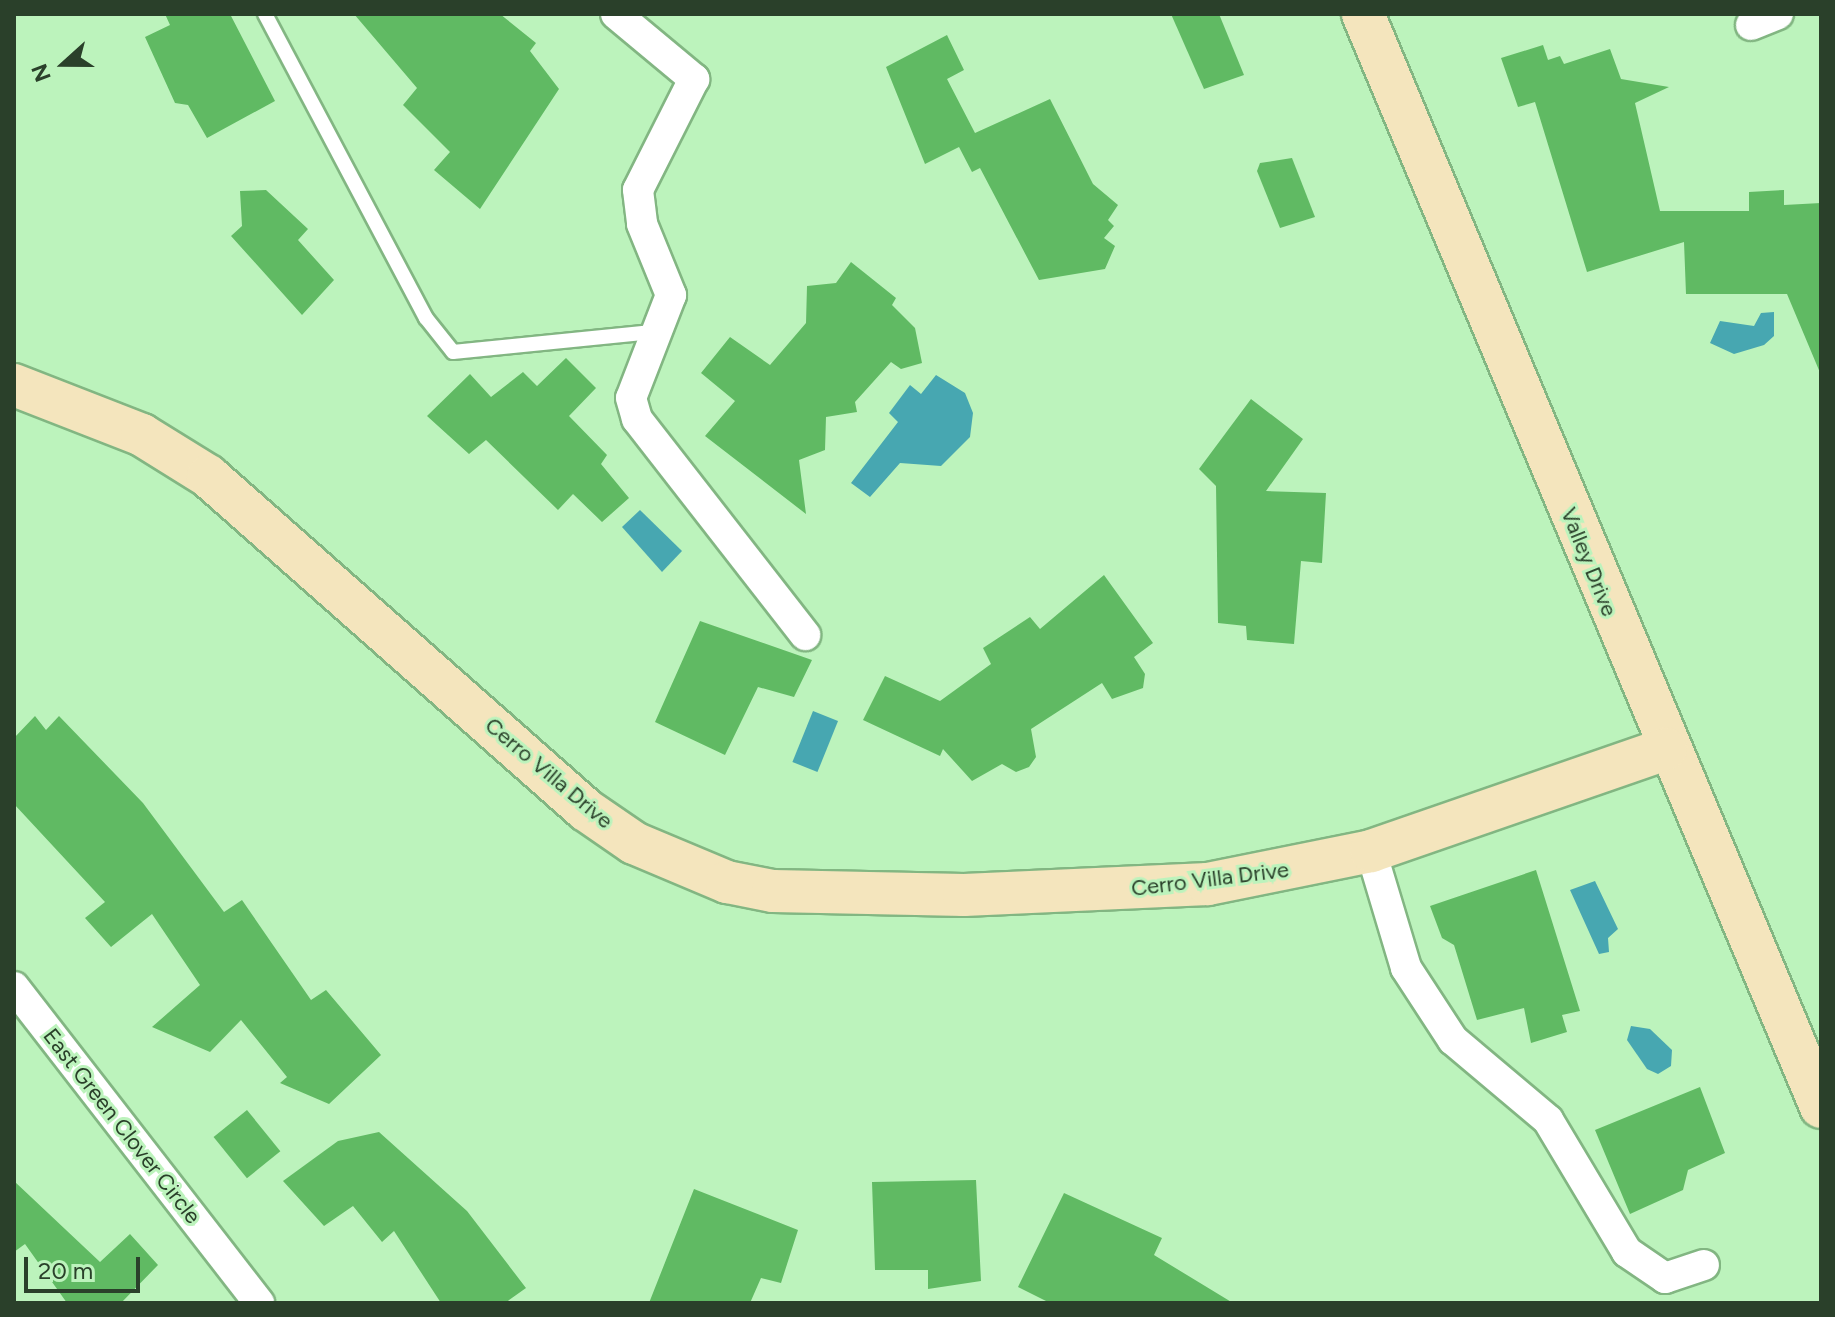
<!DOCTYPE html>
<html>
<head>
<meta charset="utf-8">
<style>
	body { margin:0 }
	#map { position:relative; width:1835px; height:1317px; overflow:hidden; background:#bcf3bc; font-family:Figtree,sans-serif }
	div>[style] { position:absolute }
	.water>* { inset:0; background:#47a7b1; transform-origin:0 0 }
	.building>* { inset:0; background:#60ba63; transform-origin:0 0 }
	.roads { filter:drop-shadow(2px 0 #82b682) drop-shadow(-2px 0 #82b682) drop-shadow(0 2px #82b682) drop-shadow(0 -2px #82b682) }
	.lane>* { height:14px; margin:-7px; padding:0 7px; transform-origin:7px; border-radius:7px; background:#fff }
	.street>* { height:30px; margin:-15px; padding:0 15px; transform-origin:15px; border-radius:15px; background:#fff }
	.secondary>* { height:42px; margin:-21px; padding:0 21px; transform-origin:21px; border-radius:21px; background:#f4e5bd }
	span { translate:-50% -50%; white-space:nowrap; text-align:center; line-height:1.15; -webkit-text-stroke:6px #bcf3bc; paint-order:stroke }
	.street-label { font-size:22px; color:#2a402a }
	.frame { position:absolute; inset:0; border:16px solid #2a402a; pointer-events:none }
	.north { position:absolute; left:24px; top:24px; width:80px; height:80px; -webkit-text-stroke:6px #bcf3bc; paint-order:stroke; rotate:249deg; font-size:22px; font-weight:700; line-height:32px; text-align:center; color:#2a402a }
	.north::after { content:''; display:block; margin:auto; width:28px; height:36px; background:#2a402a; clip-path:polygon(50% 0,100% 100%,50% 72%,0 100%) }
	.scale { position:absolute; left:24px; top:1257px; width:116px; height:36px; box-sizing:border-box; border:4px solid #2a402a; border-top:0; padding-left:10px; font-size:24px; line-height:28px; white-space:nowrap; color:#2a402a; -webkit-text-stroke:6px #bcf3bc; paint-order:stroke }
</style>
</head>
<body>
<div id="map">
	<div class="water">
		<i style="clip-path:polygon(1774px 312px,1774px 336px,1764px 345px,1734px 354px,1710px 343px,1720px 321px,1754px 326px,1761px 313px)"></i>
		<i style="clip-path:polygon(936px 375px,965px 393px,973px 413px,970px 437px,941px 466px,900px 463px,870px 497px,851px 483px,898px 422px,889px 413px,910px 385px,921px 394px)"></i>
		<i style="clip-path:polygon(640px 510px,682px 551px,662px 572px,622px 527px)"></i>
		<i style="left:813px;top:711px;width:27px;height:55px;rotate:22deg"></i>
		<i style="clip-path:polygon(1595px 881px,1618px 929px,1608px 938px,1609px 952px,1599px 954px,1570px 890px)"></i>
		<i style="clip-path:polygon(1631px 1026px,1650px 1029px,1672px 1050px,1671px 1066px,1658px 1074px,1647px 1069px,1627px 1040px)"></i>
	</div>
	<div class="building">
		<i style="clip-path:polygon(165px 14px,230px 14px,275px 101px,207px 138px,188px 105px,175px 103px,145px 37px,170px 25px)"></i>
		<i style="clip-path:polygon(354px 14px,500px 14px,536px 43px,530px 51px,559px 89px,480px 209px,434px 170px,450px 152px,403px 105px,417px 88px)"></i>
		<i style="clip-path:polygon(1171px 14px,1219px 14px,1244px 75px,1204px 89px)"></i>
		<i style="clip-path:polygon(947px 35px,964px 70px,947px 79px,975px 133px,1050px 99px,1093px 184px,1118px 205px,1108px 220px,1114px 226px,1104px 238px,1115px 246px,1105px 269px,1039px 280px,980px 168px,972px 172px,959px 147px,925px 164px,886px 67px)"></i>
		<i style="clip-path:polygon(1543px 45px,1548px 60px,1560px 56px,1564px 64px,1610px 49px,1621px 79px,1669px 87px,1635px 103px,1660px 211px,1749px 211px,1749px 192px,1784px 190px,1784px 205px,1821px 203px,1821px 375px,1787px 294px,1686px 294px,1684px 242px,1587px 272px,1535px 102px,1518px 107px,1501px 58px)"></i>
		<i style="clip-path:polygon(1292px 158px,1315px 217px,1280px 228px,1257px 171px,1260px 163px)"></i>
		<i style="clip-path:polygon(266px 190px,308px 229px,298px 240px,334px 280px,302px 315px,231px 236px,242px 226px,240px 191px)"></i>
		<i style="clip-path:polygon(851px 262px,896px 298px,892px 305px,915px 328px,922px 363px,901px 369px,891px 362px,855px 402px,857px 412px,826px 417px,825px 450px,799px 460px,806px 514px,705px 436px,735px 401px,701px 373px,730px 337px,770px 365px,806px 323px,807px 286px,836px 283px)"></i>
		<i style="clip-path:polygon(566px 358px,596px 388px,569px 416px,607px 455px,601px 464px,629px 498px,602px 522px,573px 494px,558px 510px,486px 440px,469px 454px,427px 416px,470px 374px,491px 397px,523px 372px,537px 386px)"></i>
		<i style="clip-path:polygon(1251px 399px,1303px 439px,1266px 491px,1326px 493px,1322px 563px,1301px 561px,1294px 644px,1247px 640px,1246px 626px,1218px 623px,1216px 486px,1199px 469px)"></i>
		<i style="clip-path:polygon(1104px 575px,1153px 643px,1134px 657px,1145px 674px,1143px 688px,1112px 699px,1102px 683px,1031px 729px,1036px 757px,1029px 767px,1016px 772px,1002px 764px,972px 781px,943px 749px,940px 756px,863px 720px,885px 676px,940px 701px,991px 664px,983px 648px,1030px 617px,1040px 629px)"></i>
		<i style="clip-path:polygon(700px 621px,812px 660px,794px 697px,758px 687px,725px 755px,655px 722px)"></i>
		<i style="clip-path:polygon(35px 716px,46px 730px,59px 716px,143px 803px,224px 912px,242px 900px,311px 1000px,326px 990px,381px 1055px,329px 1104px,280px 1083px,287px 1077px,241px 1020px,210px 1052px,152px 1027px,200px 985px,152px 914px,111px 947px,85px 918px,105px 902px,14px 804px,14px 738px)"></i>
		<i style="clip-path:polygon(1536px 870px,1580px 1011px,1562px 1015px,1567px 1032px,1531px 1043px,1524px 1008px,1477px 1020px,1454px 945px,1442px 938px,1430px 906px)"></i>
		<i style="clip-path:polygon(1700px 1087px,1725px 1153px,1688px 1170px,1683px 1190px,1630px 1214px,1595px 1130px)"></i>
		<i style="left:247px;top:1110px;width:53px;height:43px;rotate:51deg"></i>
		<i style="clip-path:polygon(379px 1132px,467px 1211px,526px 1288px,505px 1303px,441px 1303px,394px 1231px,382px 1242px,353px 1206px,324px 1226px,283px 1181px,338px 1141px)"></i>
		<i style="clip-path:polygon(976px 1180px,981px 1281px,928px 1289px,928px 1270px,875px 1270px,872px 1182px)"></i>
		<i style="clip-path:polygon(14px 1181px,100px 1262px,130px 1234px,158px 1265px,121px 1303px,67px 1303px,25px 1244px,14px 1252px)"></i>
		<i style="clip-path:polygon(694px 1189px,798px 1230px,781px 1283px,761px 1278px,750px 1303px,649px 1303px)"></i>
		<i style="clip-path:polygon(1064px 1193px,1162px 1238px,1154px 1255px,1233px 1303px,1050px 1303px,1018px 1287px)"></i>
	</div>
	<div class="roads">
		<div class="lane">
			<i style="left:265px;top:14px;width:344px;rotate:62.1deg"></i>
			<i style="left:426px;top:318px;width:43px;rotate:51.5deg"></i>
			<i style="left:453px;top:352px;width:203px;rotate:-5.7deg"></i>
		</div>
		<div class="street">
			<i style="left:616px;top:14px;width:102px;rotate:39.8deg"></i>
			<i style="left:694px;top:79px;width:124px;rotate:116.8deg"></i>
			<i style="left:638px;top:190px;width:34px;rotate:83deg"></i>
			<i style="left:642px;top:224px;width:77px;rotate:67.8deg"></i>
			<i style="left:671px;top:295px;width:110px;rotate:111.2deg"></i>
			<i style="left:631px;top:398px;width:22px;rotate:74deg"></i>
			<i style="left:637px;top:419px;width:274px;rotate:52.1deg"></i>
			<i style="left:1751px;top:25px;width:29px;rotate:-22deg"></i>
			<i style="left:1371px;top:851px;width:122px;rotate:73.3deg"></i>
			<i style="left:1406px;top:968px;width:86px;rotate:56.9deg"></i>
			<i style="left:1453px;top:1040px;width:124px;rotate:40.1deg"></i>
			<i style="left:1548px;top:1120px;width:154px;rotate:59.1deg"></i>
			<i style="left:1627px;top:1252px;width:46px;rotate:34.4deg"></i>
			<i style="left:1665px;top:1278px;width:41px;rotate:-18.4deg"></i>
			<i style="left:14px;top:987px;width:400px;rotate:52.2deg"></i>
		</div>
		<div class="secondary">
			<i style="left:1363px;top:14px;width:1185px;rotate:67.26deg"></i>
			<i style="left:14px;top:385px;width:137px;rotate:21.3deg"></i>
			<i style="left:142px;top:435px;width:78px;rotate:31.8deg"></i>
			<i style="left:208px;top:476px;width:504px;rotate:41.46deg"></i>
			<i style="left:586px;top:810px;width:58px;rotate:34.5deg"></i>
			<i style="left:634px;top:843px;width:101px;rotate:22.8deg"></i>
			<i style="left:727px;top:882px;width:47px;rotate:11.1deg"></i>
			<i style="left:773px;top:891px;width:191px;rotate:1.2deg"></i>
			<i style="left:964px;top:895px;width:244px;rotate:-2.6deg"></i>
			<i style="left:1208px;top:884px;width:166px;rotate:-11.4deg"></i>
			<i style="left:1371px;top:851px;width:312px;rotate:-19.1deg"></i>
		</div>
	</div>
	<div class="street-label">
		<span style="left:1589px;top:562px;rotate:68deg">Valley Drive</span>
		<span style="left:549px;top:773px;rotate:40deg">Cerro Villa Drive</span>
		<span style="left:1210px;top:879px;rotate:-7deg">Cerro Villa Drive</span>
		<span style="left:122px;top:1126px;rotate:52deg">East Green Clover Circle</span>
	</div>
	<div class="frame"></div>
	<div class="north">N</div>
	<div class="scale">20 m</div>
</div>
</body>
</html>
